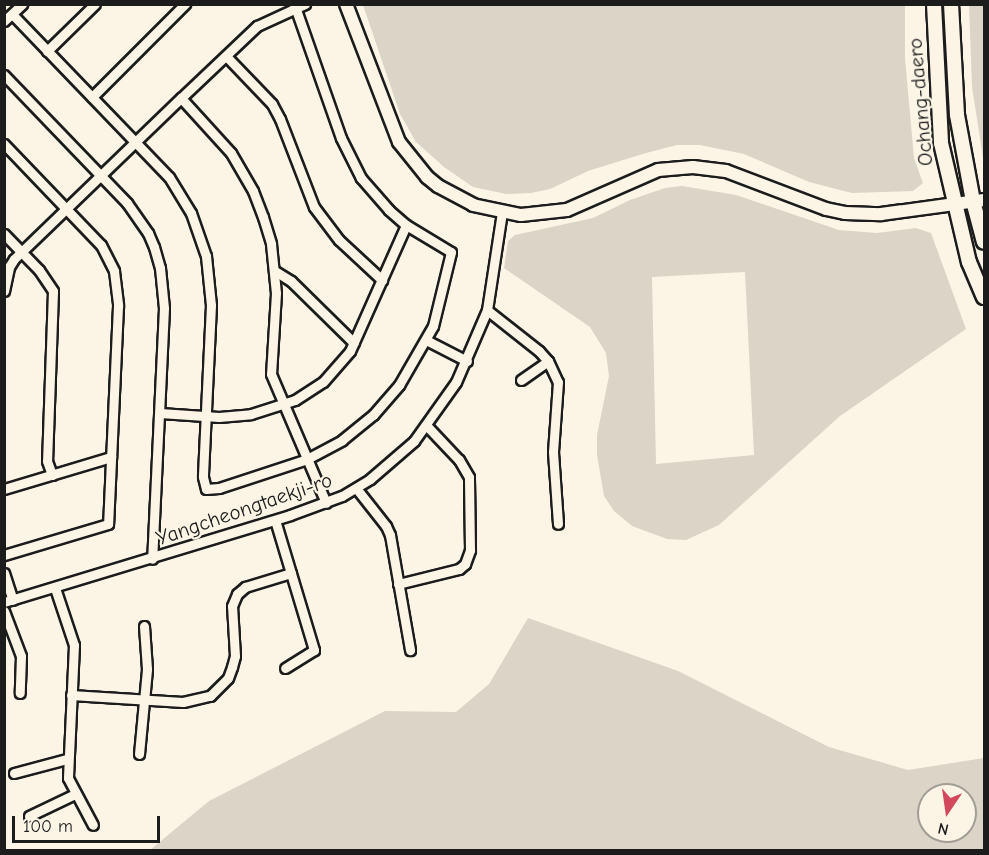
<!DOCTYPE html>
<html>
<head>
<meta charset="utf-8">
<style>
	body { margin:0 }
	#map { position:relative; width:989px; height:855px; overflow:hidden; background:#fcf5e5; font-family:"Comic Neue",sans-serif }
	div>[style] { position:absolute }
	.green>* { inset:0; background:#dbd5c8 }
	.roads { filter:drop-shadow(2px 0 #1c1c1c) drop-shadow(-2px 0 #1c1c1c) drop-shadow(0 2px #1c1c1c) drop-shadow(0 -2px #1c1c1c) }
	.minor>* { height:9px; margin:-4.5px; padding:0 4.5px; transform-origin:4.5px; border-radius:4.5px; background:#fcf5e5 }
	.tertiary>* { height:12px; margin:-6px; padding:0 6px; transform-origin:6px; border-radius:6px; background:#fcf5e5 }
	.secondary>* { height:14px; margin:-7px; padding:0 7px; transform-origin:7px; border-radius:7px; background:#fcf5e5 }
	span { translate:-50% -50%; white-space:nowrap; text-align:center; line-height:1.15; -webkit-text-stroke:4.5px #fcf5e5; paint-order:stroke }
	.street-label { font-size:21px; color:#1c1c1c }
	.frame { position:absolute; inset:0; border:6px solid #1c1c1c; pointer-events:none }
	.north { position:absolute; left:917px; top:783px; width:60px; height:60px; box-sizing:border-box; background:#fcf5e5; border:2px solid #a29e95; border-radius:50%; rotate:193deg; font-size:16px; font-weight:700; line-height:24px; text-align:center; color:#1c1c1c }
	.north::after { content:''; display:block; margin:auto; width:21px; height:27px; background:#d1495b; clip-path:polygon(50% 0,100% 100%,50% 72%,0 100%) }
	.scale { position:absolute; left:12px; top:816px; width:148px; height:27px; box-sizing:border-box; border:3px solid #1c1c1c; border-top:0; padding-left:8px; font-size:18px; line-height:21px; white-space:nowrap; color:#1c1c1c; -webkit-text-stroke:4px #fcf5e5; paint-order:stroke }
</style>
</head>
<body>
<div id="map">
	<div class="green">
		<i style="clip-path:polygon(363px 5px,905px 5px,905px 58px,914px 158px,923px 183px,913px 191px,852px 193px,809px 182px,744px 154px,700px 145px,677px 145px,646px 153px,588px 171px,550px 189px,531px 193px,506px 194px,473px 187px,444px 167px,416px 142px,400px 114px)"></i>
		<i style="clip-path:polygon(969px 5px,984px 5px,984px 164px,972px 87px)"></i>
		<i style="clip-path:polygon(evenodd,682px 186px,736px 195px,839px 230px,877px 233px,916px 228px,931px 233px,966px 329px,840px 416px,719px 525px,686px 540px,667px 539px,632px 526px,614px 511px,604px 496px,597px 455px,597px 435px,609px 376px,606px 353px,590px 327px,504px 268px,508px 241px,515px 235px,593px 218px,630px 200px,665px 188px,682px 186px,745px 272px,754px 455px,656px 464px,652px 277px,745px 272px)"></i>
		<i style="clip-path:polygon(evenodd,528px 618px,678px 671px,829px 747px,908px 770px,984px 758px,984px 850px,150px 850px,209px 801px,385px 711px,456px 712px,489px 684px,528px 618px,929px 795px,965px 795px,965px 831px,929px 831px,929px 795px)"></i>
	</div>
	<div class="roads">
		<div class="minor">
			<i style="left:12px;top:14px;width:226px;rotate:46.1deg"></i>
			<i style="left:169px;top:177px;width:42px;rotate:58.6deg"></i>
			<i style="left:191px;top:213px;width:46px;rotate:70.8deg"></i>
			<i style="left:206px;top:256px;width:49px;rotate:84.2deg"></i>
			<i style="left:211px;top:305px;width:172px;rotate:92.7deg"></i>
			<i style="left:203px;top:477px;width:12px;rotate:76deg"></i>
			<i style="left:206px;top:489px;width:13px;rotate:-4deg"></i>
			<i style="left:219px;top:488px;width:93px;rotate:-18.2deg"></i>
			<i style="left:307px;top:459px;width:40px;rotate:-28deg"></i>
			<i style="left:342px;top:440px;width:40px;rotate:-39deg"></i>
			<i style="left:373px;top:415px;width:40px;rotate:-49deg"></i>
			<i style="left:399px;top:385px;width:68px;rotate:-60deg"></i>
			<i style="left:433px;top:326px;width:76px;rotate:-76.3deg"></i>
			<i style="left:451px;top:252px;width:52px;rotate:-149deg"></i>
			<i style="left:406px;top:225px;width:23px;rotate:-139deg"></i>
			<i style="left:389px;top:210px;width:43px;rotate:-131.2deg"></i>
			<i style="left:361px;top:178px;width:45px;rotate:-116.6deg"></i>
			<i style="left:341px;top:138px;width:142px;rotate:-109.3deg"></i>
			<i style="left:4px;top:21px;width:25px;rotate:-43deg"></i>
			<i style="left:47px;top:51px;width:67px;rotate:-44.4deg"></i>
			<i style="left:226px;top:56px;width:66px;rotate:46.2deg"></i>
			<i style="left:272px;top:104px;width:17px;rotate:62deg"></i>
			<i style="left:280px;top:119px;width:94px;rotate:68.9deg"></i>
			<i style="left:314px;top:207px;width:41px;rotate:52.9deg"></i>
			<i style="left:339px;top:240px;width:59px;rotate:42.9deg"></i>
			<i style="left:4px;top:75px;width:178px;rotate:46.1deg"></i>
			<i style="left:127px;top:203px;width:37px;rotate:55deg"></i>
			<i style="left:148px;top:233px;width:15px;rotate:67deg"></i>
			<i style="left:154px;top:247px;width:22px;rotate:74deg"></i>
			<i style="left:160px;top:268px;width:40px;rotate:84.3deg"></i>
			<i style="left:164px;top:308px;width:251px;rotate:92.7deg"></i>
			<i style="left:92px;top:97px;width:132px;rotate:-45deg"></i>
			<i style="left:181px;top:98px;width:74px;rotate:47.7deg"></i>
			<i style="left:231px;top:153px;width:44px;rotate:59.9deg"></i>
			<i style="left:253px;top:191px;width:28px;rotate:69deg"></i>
			<i style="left:263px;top:217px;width:28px;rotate:73deg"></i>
			<i style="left:271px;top:244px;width:49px;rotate:84.2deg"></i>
			<i style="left:276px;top:293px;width:81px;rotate:93.5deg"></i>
			<i style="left:271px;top:374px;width:140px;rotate:66.9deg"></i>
			<i style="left:4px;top:144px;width:140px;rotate:46.2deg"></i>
			<i style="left:101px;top:245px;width:29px;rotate:63deg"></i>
			<i style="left:114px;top:271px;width:35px;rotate:83deg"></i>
			<i style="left:118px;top:306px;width:218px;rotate:92.6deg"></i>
			<i style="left:108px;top:524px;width:109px;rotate:163.4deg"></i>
			<i style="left:4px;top:234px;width:50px;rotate:45.8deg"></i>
			<i style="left:39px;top:270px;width:25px;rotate:56deg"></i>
			<i style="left:53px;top:291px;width:170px;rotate:92deg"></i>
			<i style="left:47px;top:461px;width:15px;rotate:70deg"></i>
			<i style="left:275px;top:271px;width:19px;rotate:32deg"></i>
			<i style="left:291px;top:281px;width:88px;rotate:44.5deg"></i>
			<i style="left:4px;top:291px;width:25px;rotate:-78deg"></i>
			<i style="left:9px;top:267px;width:9px;rotate:-58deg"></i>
			<i style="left:14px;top:259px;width:232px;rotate:-44deg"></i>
			<i style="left:181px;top:98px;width:105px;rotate:-43.5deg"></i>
			<i style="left:257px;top:26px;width:53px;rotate:-24.6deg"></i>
			<i style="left:487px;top:310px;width:66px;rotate:38.3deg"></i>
			<i style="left:539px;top:351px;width:13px;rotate:48deg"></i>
			<i style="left:548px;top:361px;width:23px;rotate:65deg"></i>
			<i style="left:558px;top:382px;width:70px;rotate:94.1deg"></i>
			<i style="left:553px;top:452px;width:72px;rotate:86deg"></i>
			<i style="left:426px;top:340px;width:46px;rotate:27.1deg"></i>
			<i style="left:521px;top:380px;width:33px;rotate:-35deg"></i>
			<i style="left:160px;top:413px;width:59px;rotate:3.9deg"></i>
			<i style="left:219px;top:417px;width:32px;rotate:-5deg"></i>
			<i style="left:251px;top:414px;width:46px;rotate:-17.7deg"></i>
			<i style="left:295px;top:400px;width:33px;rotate:-33deg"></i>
			<i style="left:323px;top:382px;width:41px;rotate:-48.9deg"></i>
			<i style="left:350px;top:351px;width:138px;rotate:-66deg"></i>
			<i style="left:356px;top:488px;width:48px;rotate:51.7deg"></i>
			<i style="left:386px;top:526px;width:10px;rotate:66deg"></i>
			<i style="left:390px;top:535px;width:117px;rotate:80.1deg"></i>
			<i style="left:4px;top:489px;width:112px;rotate:-16.7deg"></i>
			<i style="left:275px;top:520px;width:136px;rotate:73.3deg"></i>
			<i style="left:314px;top:650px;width:34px;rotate:148deg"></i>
			<i style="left:4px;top:573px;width:28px;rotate:72deg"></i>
			<i style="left:398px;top:584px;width:63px;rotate:-13.8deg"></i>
			<i style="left:459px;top:569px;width:8px;rotate:-40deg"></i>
			<i style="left:465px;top:564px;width:15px;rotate:-70deg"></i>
			<i style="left:470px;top:550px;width:73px;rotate:-90.8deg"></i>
			<i style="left:469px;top:477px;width:20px;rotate:-120deg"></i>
			<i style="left:459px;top:460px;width:48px;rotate:-133.3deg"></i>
			<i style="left:55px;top:588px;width:60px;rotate:71.6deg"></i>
			<i style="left:74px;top:645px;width:133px;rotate:92.6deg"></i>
			<i style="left:68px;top:778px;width:53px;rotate:62deg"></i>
			<i style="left:4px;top:602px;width:299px;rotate:-16.9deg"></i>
			<i style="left:290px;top:515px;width:55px;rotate:-20.1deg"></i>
			<i style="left:342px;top:496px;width:33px;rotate:-31deg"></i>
			<i style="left:370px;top:479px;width:58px;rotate:-40.8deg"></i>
			<i style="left:414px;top:441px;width:72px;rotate:-54.6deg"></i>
			<i style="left:456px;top:382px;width:78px;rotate:-66.7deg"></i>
			<i style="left:487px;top:310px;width:99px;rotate:-81.3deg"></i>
			<i style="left:4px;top:611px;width:48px;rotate:69.3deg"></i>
			<i style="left:21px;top:656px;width:37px;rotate:92deg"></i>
			<i style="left:71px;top:695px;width:112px;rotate:3.6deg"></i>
			<i style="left:183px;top:702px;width:28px;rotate:-13deg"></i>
			<i style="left:210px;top:696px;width:25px;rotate:-45deg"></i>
			<i style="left:228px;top:678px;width:12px;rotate:-70deg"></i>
			<i style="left:232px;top:667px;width:11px;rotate:-75deg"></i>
			<i style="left:235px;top:656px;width:50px;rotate:-93.4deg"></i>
			<i style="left:232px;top:606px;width:13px;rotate:-67deg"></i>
			<i style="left:237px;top:594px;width:11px;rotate:-41deg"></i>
			<i style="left:245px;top:587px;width:48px;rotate:-16.9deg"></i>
			<i style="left:139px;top:754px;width:85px;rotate:-84.6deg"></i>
			<i style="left:147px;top:669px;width:43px;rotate:-94deg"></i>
			<i style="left:14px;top:773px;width:55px;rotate:-14.8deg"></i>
			<i style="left:29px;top:816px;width:51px;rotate:-25.6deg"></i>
		</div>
		<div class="tertiary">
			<i style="left:346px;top:4px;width:148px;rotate:69deg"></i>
			<i style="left:399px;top:142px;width:45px;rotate:51.3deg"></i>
			<i style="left:427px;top:177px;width:14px;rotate:39deg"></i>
			<i style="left:438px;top:186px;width:40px;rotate:28deg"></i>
			<i style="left:473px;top:205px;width:49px;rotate:11.8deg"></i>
			<i style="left:521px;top:215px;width:46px;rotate:-6.2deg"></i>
			<i style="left:567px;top:210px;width:99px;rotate:-23.7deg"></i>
			<i style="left:658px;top:170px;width:35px;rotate:-5deg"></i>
			<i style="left:693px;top:167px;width:33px;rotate:7deg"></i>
			<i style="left:726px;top:171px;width:107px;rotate:20.8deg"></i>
			<i style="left:826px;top:209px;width:19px;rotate:12deg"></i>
			<i style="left:845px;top:213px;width:36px;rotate:2deg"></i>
			<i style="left:881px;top:214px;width:104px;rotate:-7.7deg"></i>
		</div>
		<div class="secondary">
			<i style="left:934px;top:4px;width:139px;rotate:87.1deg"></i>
			<i style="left:941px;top:143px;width:122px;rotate:76.8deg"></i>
			<i style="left:969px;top:262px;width:38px;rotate:67deg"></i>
			<i style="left:951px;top:4px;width:111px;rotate:86.9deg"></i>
			<i style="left:957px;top:115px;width:87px;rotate:79.5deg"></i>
			<i style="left:973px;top:201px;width:42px;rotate:75deg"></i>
		</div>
	</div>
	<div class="street-label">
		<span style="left:920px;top:102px;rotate:-95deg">Ochang-daero</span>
		<span style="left:244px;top:509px;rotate:-19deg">Yangcheongtaekji-ro</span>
	</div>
	<div class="frame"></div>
	<div class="north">N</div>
	<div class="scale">100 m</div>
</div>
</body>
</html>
